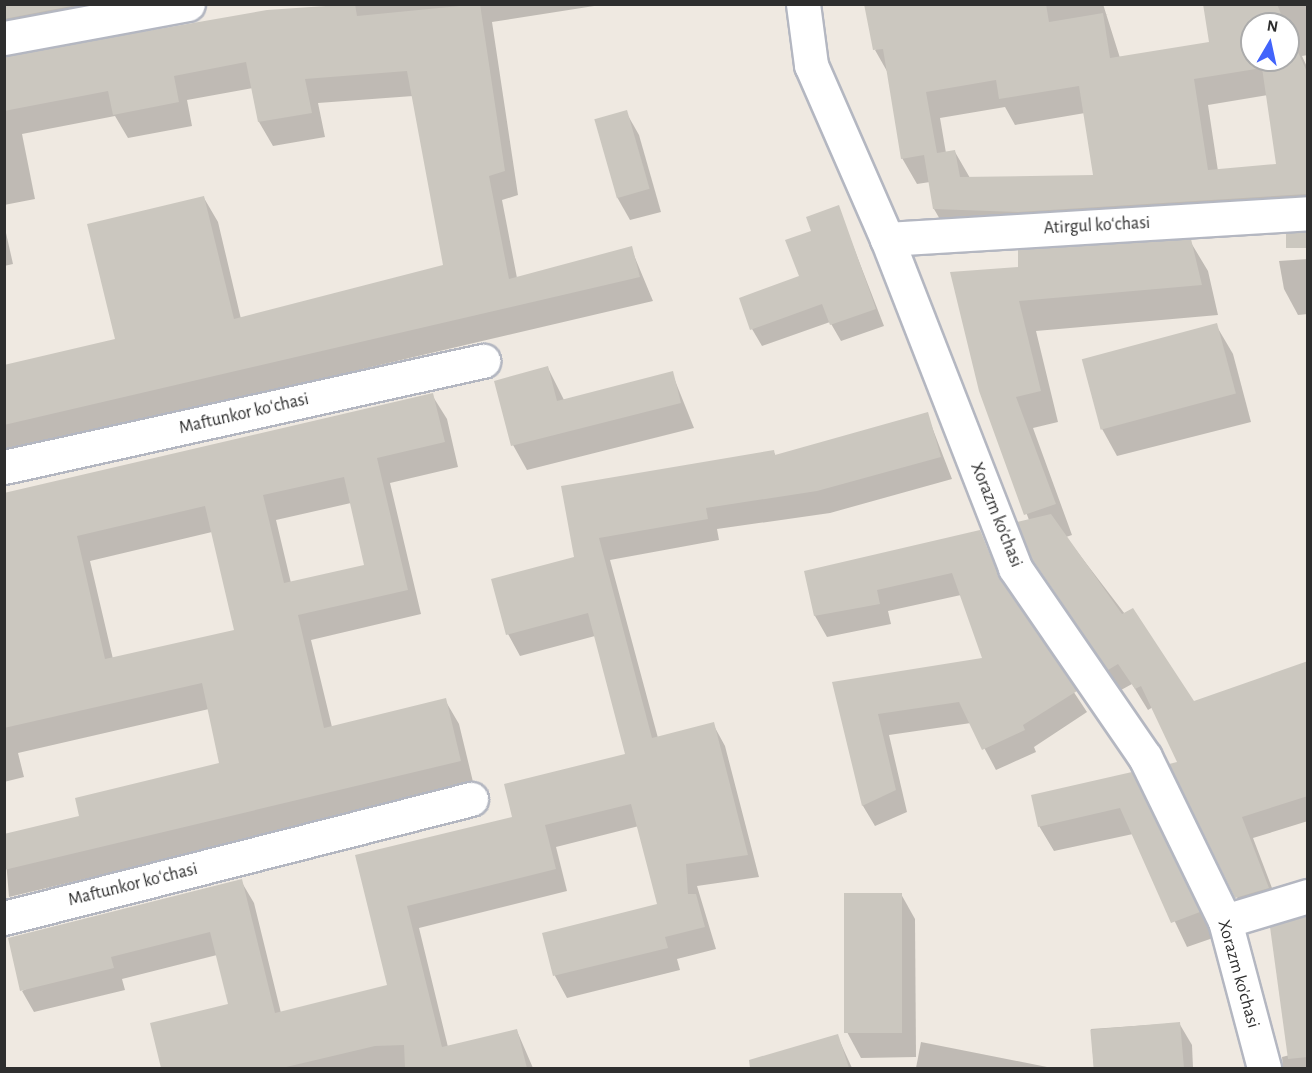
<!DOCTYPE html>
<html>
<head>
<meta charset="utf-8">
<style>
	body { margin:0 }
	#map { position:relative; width:1312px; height:1073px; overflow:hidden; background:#efe9e1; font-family:"Alegreya Sans",sans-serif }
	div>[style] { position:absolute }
	.shadow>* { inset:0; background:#0003 }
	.building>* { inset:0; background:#cbc7bf; transform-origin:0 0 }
	.roads { filter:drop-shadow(2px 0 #b4b7c1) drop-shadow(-2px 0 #b4b7c1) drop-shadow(0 2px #b4b7c1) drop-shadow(0 -2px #b4b7c1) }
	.minor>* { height:33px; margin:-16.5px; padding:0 16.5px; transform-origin:16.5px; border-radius:16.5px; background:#fff }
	span { translate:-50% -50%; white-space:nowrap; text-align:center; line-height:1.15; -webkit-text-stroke:5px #fff; paint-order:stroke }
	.street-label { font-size:18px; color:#2e2e2e }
	.frame { position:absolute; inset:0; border:6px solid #2e2e2e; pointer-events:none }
	.north { position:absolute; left:1240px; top:12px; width:60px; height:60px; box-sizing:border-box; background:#fff; border:2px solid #ababab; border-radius:50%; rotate:9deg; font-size:16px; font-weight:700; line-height:24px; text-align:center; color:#2e2e2e }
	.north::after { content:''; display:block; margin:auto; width:21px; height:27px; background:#4264fb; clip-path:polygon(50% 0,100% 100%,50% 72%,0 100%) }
</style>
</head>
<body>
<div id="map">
	<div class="shadow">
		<i style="clip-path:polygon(4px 4px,94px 4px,98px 28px,4px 49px)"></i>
		<i style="clip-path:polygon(352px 4px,607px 4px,492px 22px,518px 195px,502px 200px,517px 278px,631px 248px,653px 301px,4px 453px,4px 362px,6px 366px,117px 340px,204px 198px,218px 222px,241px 319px,445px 266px,413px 96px,318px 103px,325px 137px,273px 146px,259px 122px,253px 88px,187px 100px,192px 126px,128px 138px,115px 116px,22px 134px,35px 199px,4px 205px,4px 57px)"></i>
		<i style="clip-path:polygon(evenodd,943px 4px,1103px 4px,1120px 58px,1211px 44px,1249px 4px,1308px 4px,1308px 55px,1302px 56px,1308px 69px,1308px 222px,949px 235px,934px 209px,930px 182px,917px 184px,902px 158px,888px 73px,875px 50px,943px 4px,1252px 24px,1288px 24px,1288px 60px,1252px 60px,1252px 24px,943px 4px,1268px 95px,1278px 165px,1218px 171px,1208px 105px,1268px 95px,943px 4px,1005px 107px,1015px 125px,1085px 113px,1095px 177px,970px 178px,955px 152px,946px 153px,940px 118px,1005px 107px)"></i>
		<i style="clip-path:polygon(626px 112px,639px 135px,661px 212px,630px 220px,617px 197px)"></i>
		<i style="clip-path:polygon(838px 207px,884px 326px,841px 341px,830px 322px,762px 346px,752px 329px,800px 277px,813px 232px)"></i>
		<i style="clip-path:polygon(4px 224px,13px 264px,4px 266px)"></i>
		<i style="clip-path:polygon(1190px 241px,1208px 271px,1218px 315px,1036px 331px,1058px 422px,1033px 428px,1072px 535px,1066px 537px,1193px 703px,1308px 663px,1308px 821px,1253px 838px,1280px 909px,1248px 919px,1171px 765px,1179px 763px,1153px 707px,1148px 710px,1132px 684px,1121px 690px,1033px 559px,1029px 520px,980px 391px,1019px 269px)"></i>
		<i style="clip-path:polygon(1308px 259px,1308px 314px,1298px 315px,1284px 289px,1279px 261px)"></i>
		<i style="clip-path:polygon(1216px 325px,1233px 354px,1251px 422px,1117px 456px,1101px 427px)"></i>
		<i style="clip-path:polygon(548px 368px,564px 400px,672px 373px,694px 428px,527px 470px,513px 445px)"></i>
		<i style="clip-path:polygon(evenodd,432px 395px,447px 419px,458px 467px,390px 483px,421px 614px,311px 640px,332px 727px,445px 700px,459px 724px,474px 786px,9px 897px,4px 836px,81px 818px,220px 764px,209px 709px,18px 753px,24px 777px,4px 782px,4px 494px,432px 395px,351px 503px,366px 566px,291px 583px,276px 520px,351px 503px,432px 395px,212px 532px,236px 631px,113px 659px,90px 561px,212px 532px)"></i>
		<i style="clip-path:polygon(927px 414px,952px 479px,830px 513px,717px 529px,719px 540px,610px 560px,658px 738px,713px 724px,725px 746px,759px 877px,697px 886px,716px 949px,677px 959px,680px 970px,567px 998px,555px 976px,544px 934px,659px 905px,639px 826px,556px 847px,567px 891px,419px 928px,448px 1047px,517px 1031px,533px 1068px,162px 1068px,151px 1024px,229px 1005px,217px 955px,122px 979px,125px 990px,34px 1012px,22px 991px,241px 881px,254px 903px,281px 1013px,389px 986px,357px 857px,514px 818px,627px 755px,595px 636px,520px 656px,508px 634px,576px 558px,563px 487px,773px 451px,776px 456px)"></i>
		<i style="clip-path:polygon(979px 532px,1008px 593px,1087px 712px,1034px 747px,1036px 752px,996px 770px,971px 723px,889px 735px,907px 812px,875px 826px,863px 806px,834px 683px,984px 659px,961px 595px,888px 611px,891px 624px,827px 637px,815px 616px,806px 572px)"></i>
		<i style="clip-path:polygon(1131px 774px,1146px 800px,1213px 938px,1187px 947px,1133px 834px,1054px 851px,1039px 826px)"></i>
		<i style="clip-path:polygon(901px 894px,915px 919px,916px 1057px,861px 1058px,847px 1032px)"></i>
		<i style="clip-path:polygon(1308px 917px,1308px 1068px,1283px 1068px,1282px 1057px,1290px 1055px)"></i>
		<i style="clip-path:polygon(1179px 1023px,1192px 1045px,1193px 1068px,1094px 1068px,1091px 1029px)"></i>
		<i style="clip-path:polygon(837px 1035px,852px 1068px,767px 1068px,763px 1057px)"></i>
		<i style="clip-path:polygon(921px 1042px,1052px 1068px,916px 1068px)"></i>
	</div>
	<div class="building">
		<i style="clip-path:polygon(4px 4px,82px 4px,4px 19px)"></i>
		<i style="clip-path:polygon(355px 4px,357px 16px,480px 4px,505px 171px,489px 176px,509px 279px,632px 246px,640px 277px,4px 425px,4px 365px,115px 339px,87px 224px,204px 196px,234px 319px,443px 265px,407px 71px,305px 79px,312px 113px,258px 122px,246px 62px,174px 76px,179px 102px,113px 115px,108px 91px,4px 111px,4px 56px,267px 10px)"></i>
		<i style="clip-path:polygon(evenodd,864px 4px,1046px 4px,1049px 22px,1103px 13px,1110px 58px,1209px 42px,1203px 4px,1277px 4px,1285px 24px,1252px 24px,1252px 60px,1288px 60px,1288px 30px,1308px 74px,1308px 194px,1018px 212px,933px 209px,924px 155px,901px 159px,883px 49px,873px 50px,864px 4px,1262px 68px,1276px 164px,1208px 170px,1194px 79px,1262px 68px,864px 4px,996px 80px,999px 99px,1079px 86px,1093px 175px,960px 177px,955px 150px,937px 153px,926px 92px,996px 80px)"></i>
		<i style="left:627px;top:110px;width:82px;height:34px;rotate:74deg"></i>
		<i style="clip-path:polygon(839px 205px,876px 309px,830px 325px,822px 304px,750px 330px,739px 298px,799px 276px,785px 240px,811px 231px,806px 217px)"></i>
		<i style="left:1308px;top:232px;width:16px;height:22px;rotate:90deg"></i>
		<i style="clip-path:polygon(1191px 239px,1202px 285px,1019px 301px,1041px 391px,1016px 397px,1056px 504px,1024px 515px,979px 391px,950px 272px,1018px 267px,1018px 250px)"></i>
		<i style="left:1217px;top:323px;width:73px;height:140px;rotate:75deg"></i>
		<i style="clip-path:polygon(548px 366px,557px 401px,673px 371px,681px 403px,511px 446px,494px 381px)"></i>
		<i style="clip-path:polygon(evenodd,433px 393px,445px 442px,377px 458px,408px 590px,298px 615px,324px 728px,446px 698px,461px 761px,4px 870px,4px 834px,79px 816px,75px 798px,219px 763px,202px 683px,4px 728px,4px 493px,433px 393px,344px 477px,364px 565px,284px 583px,263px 495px,344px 477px,433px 393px,205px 506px,234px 630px,105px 659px,77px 536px,205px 506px)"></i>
		<i style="clip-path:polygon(928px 412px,941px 457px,817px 491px,706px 508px,708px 519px,599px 538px,652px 738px,714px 722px,748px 855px,686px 864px,688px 894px,696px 894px,705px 927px,665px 937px,668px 948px,553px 976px,542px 933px,657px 904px,631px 804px,545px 825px,556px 869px,407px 906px,442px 1047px,517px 1029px,527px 1068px,405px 1068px,404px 1045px,375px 1046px,282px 1068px,161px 1068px,150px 1023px,228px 1004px,210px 932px,111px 957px,114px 968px,20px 991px,8px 938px,242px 879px,275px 1013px,387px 985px,355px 855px,512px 817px,504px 784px,625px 754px,588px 613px,506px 635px,491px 579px,574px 557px,561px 486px,774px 450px,775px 455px)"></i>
		<i style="clip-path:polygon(1051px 514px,1122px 614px,1133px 608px,1194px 701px,1308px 661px,1308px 796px,1242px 817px,1269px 888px,1235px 898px,1169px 764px,1177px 762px,1141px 686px,1135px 689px,1118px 664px,1108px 670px,1032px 559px,1017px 522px)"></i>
		<i style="clip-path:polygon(980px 530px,1000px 579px,1077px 691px,1023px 725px,1025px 730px,982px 750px,959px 702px,878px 714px,896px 790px,862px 806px,832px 682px,982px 658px,952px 573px,877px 590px,880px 604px,814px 616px,804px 571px)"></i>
		<i style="clip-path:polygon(1132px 772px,1200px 912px,1171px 923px,1120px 808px,1038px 827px,1031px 795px)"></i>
		<i style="left:844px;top:893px;width:58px;height:140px"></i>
		<i style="clip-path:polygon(1308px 916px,1308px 1057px,1288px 1059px,1270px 927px)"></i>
		<i style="left:1180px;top:1022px;width:46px;height:90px;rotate:85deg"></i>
		<i style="clip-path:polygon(838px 1034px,849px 1068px,750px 1068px,749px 1060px)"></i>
	</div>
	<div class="roads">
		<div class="minor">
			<i style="left:803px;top:4px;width:62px;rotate:82.5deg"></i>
			<i style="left:811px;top:65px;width:190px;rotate:66.4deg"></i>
			<i style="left:887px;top:239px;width:353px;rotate:68.7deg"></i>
			<i style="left:1015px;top:568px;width:229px;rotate:55.5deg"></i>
			<i style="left:1145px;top:757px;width:182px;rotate:64deg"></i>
			<i style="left:1225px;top:921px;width:152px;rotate:75.1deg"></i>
			<i style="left:4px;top:38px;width:187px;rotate:-10.5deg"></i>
			<i style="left:887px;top:239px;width:422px;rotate:-3.5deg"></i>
			<i style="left:4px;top:467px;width:491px;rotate:-12.5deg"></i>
			<i style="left:4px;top:918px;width:482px;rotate:-14.3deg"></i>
			<i style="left:1225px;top:921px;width:87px;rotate:-16.8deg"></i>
		</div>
	</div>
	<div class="street-label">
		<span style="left:1097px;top:226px;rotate:-3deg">Atirgul koʻchasi</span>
		<span style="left:244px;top:414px;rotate:-13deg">Maftunkor koʻchasi</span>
		<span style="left:996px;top:515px;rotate:68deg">Xorazm ko'chasi</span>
		<span style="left:133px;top:885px;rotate:-14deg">Maftunkor koʻchasi</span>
		<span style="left:1238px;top:974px;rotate:74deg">Xorazm ko'chasi</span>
	</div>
	<div class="frame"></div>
	<div class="north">N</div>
</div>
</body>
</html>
